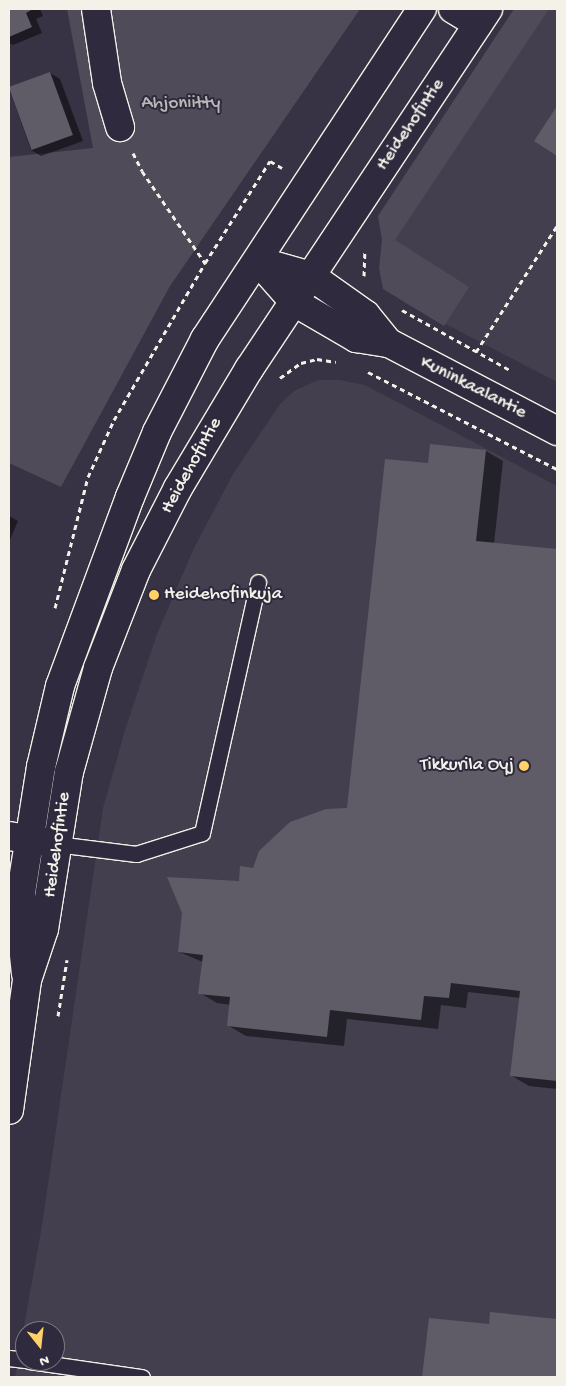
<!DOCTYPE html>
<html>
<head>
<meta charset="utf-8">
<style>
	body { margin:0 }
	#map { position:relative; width:566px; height:1386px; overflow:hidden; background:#373244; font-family:"Gochi Hand",sans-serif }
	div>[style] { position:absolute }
	.built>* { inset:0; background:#433f4e }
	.green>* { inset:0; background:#504b59 }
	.shadow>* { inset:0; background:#0007 }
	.building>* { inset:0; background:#5f5c67; transform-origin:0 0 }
	.path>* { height:3px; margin-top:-1.5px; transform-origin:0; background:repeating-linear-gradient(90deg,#f4f1e8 0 5px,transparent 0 9px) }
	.roads { filter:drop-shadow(1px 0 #f4f1e8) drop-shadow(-1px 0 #f4f1e8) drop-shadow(0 1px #f4f1e8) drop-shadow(0 -1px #f4f1e8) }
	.lane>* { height:15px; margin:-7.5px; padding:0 7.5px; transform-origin:7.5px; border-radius:7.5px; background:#2f2a3d }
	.street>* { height:28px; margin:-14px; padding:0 14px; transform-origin:14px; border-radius:14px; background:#2f2a3d }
	.primary>* { height:28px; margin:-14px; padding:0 14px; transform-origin:14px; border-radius:14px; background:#2f2a3d }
	.dots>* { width:14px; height:14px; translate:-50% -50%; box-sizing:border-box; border:2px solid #2f2a3d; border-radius:50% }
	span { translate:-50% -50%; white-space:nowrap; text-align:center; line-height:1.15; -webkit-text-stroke:4px #2f2a3d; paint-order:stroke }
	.park-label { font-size:19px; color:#bbb7b6 }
	.street-label { font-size:19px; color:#f4f1e8 }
	.poi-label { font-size:19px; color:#f4f1e8 }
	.left { translate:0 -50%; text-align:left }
	.right { translate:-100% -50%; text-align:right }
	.frame { position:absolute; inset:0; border:10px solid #f4f1e8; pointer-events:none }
	.north { position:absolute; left:15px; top:1321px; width:50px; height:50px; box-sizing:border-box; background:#2f2a3d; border:1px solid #7e7a81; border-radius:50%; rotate:164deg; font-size:14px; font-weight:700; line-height:20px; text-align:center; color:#f4f1e8 }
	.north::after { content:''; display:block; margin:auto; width:18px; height:22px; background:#ffd166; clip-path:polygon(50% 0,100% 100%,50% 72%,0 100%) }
</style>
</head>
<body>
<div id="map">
	<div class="built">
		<i style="clip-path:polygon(542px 9px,557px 9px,557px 382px,405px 303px,389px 286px,386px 241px)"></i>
		<i style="clip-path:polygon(evenodd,318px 380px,340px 380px,365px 385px,557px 486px,557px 1377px,15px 1377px,42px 1225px,103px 808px,125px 730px,157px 634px,194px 548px,233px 474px,280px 404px,294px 391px,318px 380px,25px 1331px,55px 1331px,55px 1361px,25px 1361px,25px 1331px)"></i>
	</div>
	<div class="green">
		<i style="clip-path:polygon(67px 9px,360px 9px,170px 286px,61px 487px,9px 463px,9px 157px,93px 148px)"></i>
		<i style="clip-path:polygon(514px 9px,549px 9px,395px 240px,469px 287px,444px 326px,383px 289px,379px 268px,382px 240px,378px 216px)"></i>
	</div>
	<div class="shadow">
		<i style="clip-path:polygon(9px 9px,40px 9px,43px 16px,36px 19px,42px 33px,13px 45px,9px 43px)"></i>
		<i style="clip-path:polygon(50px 73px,60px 79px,83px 141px,41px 156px,31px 150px,9px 88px)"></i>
		<i style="clip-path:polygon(486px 451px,503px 461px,494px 544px,557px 551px,557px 1089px,529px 1086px,512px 1076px,520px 998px,468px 992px,466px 1008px,441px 1005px,438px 1029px,347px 1019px,344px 1046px,246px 1036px,229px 1026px,231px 1005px,217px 1003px,200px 993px,203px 962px,179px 952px,254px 869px,348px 809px,429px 465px)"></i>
		<i style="clip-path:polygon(9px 516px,18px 521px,9px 542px)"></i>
		<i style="clip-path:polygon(491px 1313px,557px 1321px,557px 1377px,423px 1377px,430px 1319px,490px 1326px)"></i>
	</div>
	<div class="building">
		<i style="clip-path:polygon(9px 9px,33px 9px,26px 13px,32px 27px,9px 37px)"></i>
		<i style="left:50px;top:72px;width:67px;height:44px;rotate:70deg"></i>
		<i style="clip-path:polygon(557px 106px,557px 156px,534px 141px)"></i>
		<i style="clip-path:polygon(430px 444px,486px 450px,476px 541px,557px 549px,557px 1081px,510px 1076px,520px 991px,451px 983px,449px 998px,424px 996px,421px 1020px,330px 1010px,327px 1037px,227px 1026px,230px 997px,198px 994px,203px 955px,178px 952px,182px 913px,167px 877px,239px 881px,240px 866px,253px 868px,259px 851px,290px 822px,326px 809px,347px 808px,385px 459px,428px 463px)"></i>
		<i style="clip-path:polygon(490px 1312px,557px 1319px,557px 1377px,422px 1377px,429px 1318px,489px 1324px)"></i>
	</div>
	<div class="path">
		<i style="left:133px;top:153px;width:20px;rotate:63deg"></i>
		<i style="left:142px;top:171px;width:112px;rotate:55.6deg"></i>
		<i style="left:364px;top:276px;width:26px;rotate:-88deg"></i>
		<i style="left:402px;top:310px;width:124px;rotate:29.1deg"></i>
		<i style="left:476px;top:352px;width:150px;rotate:-57.3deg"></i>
		<i style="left:368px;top:372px;width:212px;rotate:27.2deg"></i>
		<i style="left:280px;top:378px;width:26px;rotate:-36deg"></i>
		<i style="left:301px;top:363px;width:16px;rotate:-14deg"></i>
		<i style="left:317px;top:359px;width:19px;rotate:9deg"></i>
		<i style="left:55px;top:608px;width:135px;rotate:-75.9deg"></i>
		<i style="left:88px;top:477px;width:63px;rotate:-65.5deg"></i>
		<i style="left:114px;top:420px;width:181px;rotate:-59.9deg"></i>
		<i style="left:205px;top:263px;width:121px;rotate:-57.5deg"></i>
		<i style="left:270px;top:161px;width:14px;rotate:30deg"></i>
		<i style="left:58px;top:1016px;width:57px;rotate:-80.9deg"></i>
	</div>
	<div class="roads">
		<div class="lane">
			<i style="left:56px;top:844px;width:81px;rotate:7.1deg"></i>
			<i style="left:136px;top:854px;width:69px;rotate:-17.7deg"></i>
			<i style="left:202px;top:833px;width:257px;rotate:-77.4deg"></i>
			<i style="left:9px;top:1358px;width:16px;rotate:7deg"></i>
			<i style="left:29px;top:1361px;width:114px;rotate:8.1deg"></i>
		</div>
		<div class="street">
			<i style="left:96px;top:9px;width:75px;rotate:81.5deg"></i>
			<i style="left:107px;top:83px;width:46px;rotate:73.5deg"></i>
			<i style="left:453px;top:9px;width:29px;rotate:31deg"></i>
			<i style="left:258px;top:261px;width:55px;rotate:15.8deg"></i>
			<i style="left:311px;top:276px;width:67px;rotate:35.3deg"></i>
			<i style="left:366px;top:315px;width:36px;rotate:51deg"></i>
			<i style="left:389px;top:343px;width:190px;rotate:27.6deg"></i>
			<i style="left:258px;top:261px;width:55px;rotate:48.7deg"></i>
			<i style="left:294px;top:302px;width:72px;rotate:30.1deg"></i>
			<i style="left:356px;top:338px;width:33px;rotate:9deg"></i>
			<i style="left:9px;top:836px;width:44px;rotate:9.2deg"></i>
		</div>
		<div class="primary">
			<i style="left:26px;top:974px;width:47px;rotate:-96.1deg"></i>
			<i style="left:21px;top:927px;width:34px;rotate:-90deg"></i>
			<i style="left:21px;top:893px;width:128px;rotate:-81deg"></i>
			<i style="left:41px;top:767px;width:83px;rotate:-76.8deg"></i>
			<i style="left:60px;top:686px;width:202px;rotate:-69.7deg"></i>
			<i style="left:130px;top:497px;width:70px;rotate:-67.4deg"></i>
			<i style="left:157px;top:432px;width:105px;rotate:-62.7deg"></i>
			<i style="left:205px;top:339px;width:395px;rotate:-56.7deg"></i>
			<i style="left:9px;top:1110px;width:131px;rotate:-82.1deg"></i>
			<i style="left:27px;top:980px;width:54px;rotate:-71.6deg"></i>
			<i style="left:44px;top:929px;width:159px;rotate:-81deg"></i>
			<i style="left:69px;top:772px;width:108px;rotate:-74.4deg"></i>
			<i style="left:98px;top:668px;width:105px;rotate:-68.8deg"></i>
			<i style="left:136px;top:570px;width:92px;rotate:-62.9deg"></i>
			<i style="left:178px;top:488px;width:139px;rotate:-59.2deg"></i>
			<i style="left:249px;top:369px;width:432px;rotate:-56.4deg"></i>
		</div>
	</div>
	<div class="dots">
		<i style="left:154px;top:595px;background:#ffd166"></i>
		<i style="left:524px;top:766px;background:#ffd166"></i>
	</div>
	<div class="park-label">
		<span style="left:181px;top:104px">Ahjoniitty</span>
	</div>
	<div class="street-label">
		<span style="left:411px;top:125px;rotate:-56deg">Heidehofintie</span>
		<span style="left:473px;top:388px;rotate:27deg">Kuninkaalantie</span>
		<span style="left:192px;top:466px;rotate:-61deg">Heidehofintie</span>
		<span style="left:58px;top:845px;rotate:-82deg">Heidehofintie</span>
	</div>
	<div class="poi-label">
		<span class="left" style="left:164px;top:595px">Heidehofinkuja</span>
		<span class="right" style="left:514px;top:766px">Tikkurila Oyj</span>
	</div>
	<div class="frame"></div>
	<div class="north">N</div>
</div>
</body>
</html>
